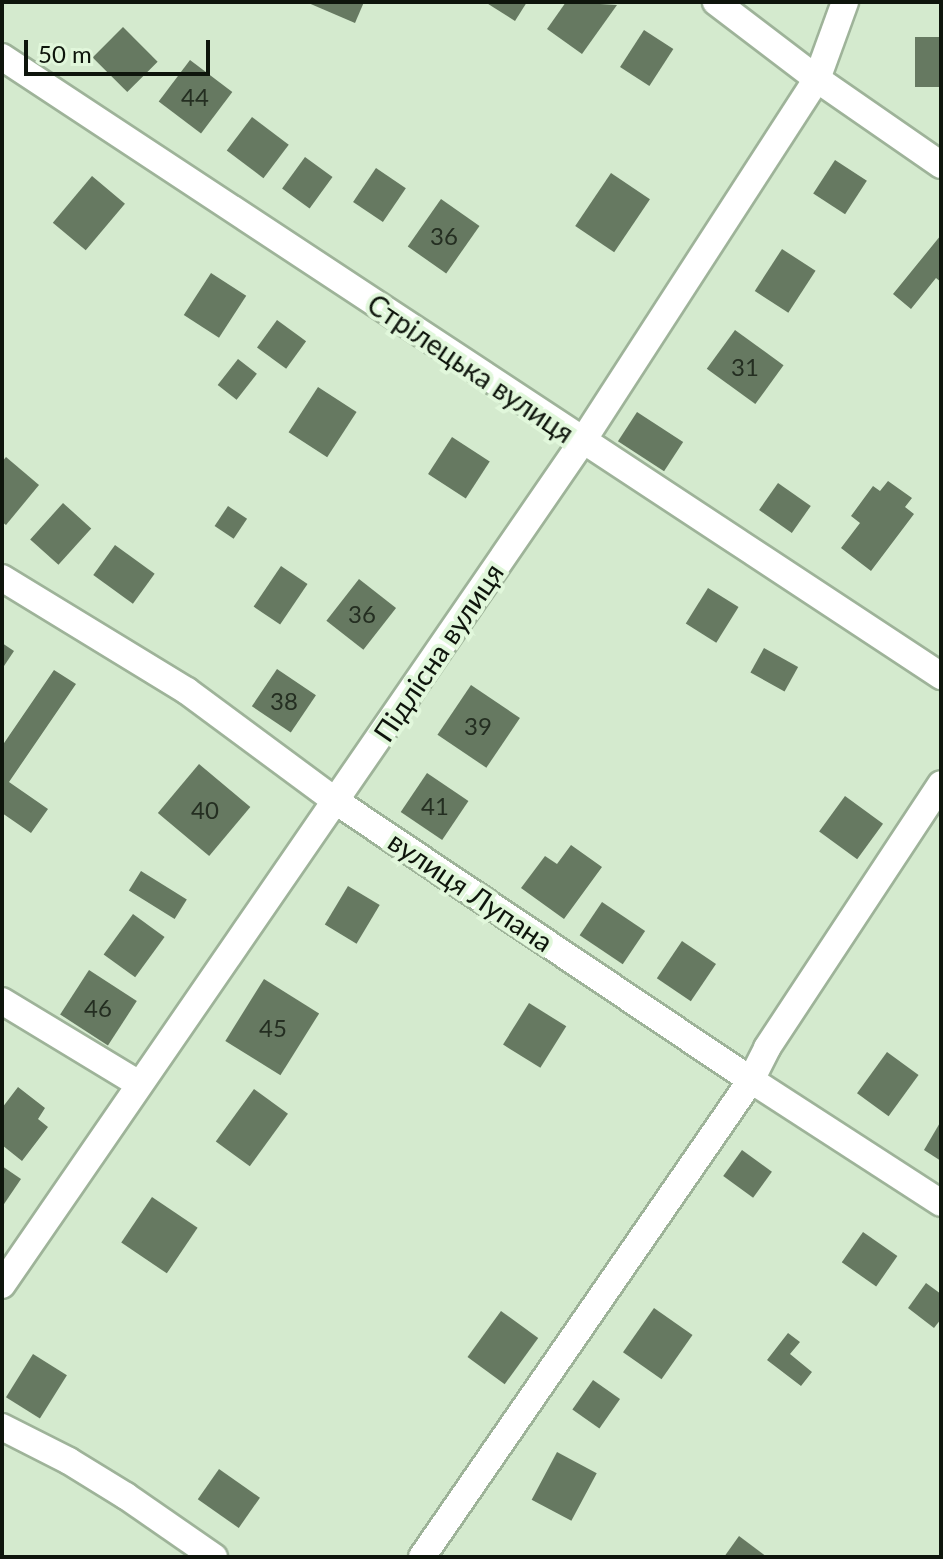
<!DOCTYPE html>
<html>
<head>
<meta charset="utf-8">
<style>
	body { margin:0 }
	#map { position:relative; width:943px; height:1559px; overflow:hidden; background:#d4eace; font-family:Lato,sans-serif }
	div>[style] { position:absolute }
	.building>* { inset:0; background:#667961; transform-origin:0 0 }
	.roads { filter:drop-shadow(2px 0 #9eb399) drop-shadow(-2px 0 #9eb399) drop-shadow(0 2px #9eb399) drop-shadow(0 -2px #9eb399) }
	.minor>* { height:26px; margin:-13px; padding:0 13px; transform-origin:13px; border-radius:13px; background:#fff }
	span { translate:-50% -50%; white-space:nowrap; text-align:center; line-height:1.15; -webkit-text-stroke:8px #e1f7db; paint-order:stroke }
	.number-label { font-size:24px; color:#242e21 }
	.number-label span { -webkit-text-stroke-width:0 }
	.street-label { font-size:28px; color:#0e150c }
	.frame { position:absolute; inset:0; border:4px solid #0e150c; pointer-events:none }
	.scale { position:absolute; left:24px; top:40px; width:186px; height:36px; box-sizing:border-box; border:4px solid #0e150c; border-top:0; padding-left:10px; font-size:24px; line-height:28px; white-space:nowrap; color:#0e150c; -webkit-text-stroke:6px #e1f7db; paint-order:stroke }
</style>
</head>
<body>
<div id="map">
	<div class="building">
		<i style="clip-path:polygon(306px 2px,364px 2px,355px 23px)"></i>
		<i style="clip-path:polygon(485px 2px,527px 2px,515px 21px)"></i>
		<i style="clip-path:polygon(566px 2px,617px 5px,582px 54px,547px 29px)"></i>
		<i style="left:123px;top:27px;width:49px;height:43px;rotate:45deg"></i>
		<i style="left:644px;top:30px;width:35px;height:44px;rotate:33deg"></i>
		<i style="left:941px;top:37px;width:50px;height:26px;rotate:90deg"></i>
		<i style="left:190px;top:60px;width:53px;height:52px;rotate:37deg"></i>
		<i style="left:252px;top:117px;width:46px;height:42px;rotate:37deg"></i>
		<i style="left:305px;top:157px;width:34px;height:39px;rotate:36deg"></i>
		<i style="left:835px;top:160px;width:38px;height:40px;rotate:33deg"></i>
		<i style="left:376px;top:168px;width:36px;height:41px;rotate:34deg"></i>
		<i style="left:611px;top:173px;width:47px;height:64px;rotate:34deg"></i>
		<i style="left:92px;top:176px;width:43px;height:61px;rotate:40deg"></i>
		<i style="left:441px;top:199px;width:47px;height:58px;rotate:35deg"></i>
		<i style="clip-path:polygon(941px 235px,941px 282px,936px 278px,911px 309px,893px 294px)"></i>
		<i style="left:782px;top:249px;width:40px;height:50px;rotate:33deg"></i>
		<i style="left:211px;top:273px;width:42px;height:50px;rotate:33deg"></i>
		<i style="left:277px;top:320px;width:36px;height:34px;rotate:36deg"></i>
		<i style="left:735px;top:330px;width:60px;height:48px;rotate:36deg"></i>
		<i style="left:238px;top:359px;width:24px;height:33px;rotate:38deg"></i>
		<i style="left:318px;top:387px;width:46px;height:54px;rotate:33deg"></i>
		<i style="left:637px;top:412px;width:55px;height:35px;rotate:33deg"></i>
		<i style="left:452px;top:437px;width:45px;height:44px;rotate:33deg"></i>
		<i style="clip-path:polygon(6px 457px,39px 485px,6px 525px,2px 522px,2px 462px)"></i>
		<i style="clip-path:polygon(888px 481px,912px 498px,905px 507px,914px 514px,871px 571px,841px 548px,860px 523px,851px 516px,873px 486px,880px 491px)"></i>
		<i style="left:778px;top:483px;width:40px;height:33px;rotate:35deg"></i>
		<i style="left:63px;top:503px;width:38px;height:49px;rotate:42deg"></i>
		<i style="left:228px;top:506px;width:23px;height:24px;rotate:34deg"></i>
		<i style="left:115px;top:545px;width:49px;height:37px;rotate:36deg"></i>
		<i style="left:281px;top:566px;width:32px;height:49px;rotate:34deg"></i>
		<i style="left:359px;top:579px;width:47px;height:53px;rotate:38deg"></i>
		<i style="left:708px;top:588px;width:36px;height:42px;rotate:32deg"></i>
		<i style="clip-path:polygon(2px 643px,14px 651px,2px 669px)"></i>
		<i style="left:764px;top:648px;width:39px;height:28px;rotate:29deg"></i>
		<i style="left:277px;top:669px;width:47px;height:45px;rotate:34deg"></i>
		<i style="clip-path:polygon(54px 670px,76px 684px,9px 782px,48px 809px,31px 833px,2px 813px,2px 746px)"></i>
		<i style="left:471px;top:685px;width:59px;height:60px;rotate:34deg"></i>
		<i style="left:199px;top:764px;width:67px;height:64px;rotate:40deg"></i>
		<i style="left:427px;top:773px;width:50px;height:47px;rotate:34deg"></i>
		<i style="left:845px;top:796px;width:47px;height:44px;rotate:36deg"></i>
		<i style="clip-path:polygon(571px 845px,602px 867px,564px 919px,521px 888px,545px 856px,557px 864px)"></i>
		<i style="left:141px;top:871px;width:54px;height:23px;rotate:32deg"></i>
		<i style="left:348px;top:886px;width:37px;height:45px;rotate:31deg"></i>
		<i style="left:602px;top:902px;width:52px;height:40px;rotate:34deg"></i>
		<i style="left:133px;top:914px;width:39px;height:50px;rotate:36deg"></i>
		<i style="left:682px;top:941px;width:41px;height:45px;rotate:34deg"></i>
		<i style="left:89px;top:970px;width:57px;height:53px;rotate:33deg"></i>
		<i style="left:264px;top:979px;width:65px;height:73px;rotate:32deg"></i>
		<i style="left:529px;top:1003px;width:44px;height:49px;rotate:32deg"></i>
		<i style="left:887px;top:1052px;width:39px;height:51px;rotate:36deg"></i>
		<i style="clip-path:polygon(18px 1087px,45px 1108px,38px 1119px,48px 1127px,22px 1161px,2px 1145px,2px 1108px)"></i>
		<i style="left:254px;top:1089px;width:42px;height:65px;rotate:36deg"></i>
		<i style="clip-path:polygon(941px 1121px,941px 1161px,924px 1150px)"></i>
		<i style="left:742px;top:1150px;width:37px;height:32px;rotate:36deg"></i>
		<i style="clip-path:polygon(2px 1166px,21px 1179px,2px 1207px)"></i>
		<i style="left:152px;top:1197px;width:55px;height:55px;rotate:34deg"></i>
		<i style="left:863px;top:1232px;width:42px;height:37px;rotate:35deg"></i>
		<i style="clip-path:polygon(926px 1283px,941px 1294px,941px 1319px,934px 1328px,908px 1308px)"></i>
		<i style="left:654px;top:1308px;width:47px;height:54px;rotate:35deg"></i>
		<i style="left:501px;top:1311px;width:46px;height:57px;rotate:36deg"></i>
		<i style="clip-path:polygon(788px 1333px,800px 1342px,790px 1354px,812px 1372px,801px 1386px,767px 1360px)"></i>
		<i style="left:33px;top:1354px;width:40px;height:51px;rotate:32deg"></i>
		<i style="left:593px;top:1380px;width:33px;height:36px;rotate:35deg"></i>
		<i style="left:557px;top:1452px;width:45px;height:54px;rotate:28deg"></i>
		<i style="left:219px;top:1469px;width:50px;height:37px;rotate:35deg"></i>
		<i style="clip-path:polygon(739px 1536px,767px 1557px,724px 1557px)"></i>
	</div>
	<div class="roads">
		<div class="minor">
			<i style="left:716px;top:2px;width:127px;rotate:37.3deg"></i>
			<i style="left:817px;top:79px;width:151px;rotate:34.7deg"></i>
			<i style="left:2px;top:57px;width:1125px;rotate:33.39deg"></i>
			<i style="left:2px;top:578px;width:217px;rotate:31.4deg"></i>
			<i style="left:187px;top:691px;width:187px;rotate:36.5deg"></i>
			<i style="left:337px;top:802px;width:499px;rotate:33.9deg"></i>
			<i style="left:751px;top:1080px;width:226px;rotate:32.9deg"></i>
			<i style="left:2px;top:1001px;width:160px;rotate:31.2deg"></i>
			<i style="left:2px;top:1285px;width:1023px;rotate:-55.47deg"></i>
			<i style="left:582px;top:442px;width:432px;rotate:-57.1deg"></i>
			<i style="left:817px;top:79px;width:82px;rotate:-70deg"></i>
			<i style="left:2px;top:1427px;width:75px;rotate:26.9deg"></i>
			<i style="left:69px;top:1461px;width:67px;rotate:31.6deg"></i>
			<i style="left:126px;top:1496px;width:107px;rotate:34.7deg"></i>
			<i style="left:422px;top:1557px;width:579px;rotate:-55.4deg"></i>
			<i style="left:751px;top:1080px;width:36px;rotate:-63deg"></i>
			<i style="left:767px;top:1048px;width:316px;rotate:-56.6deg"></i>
		</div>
	</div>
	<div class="number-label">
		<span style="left:195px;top:97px">44</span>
		<span style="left:444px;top:236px">36</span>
		<span style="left:745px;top:367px">31</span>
		<span style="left:362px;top:614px">36</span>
		<span style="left:284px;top:701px">38</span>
		<span style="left:478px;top:726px">39</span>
		<span style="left:435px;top:806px">41</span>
		<span style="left:205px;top:810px">40</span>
		<span style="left:98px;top:1008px">46</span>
		<span style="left:273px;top:1028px">45</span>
	</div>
	<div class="street-label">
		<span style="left:471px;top:368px;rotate:34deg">Стрілецька вулиця</span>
		<span style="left:438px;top:652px;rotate:-56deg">Підлісна вулиця</span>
		<span style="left:471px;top:891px;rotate:34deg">вулиця Лупана</span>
	</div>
	<div class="frame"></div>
	<div class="scale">50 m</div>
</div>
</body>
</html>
